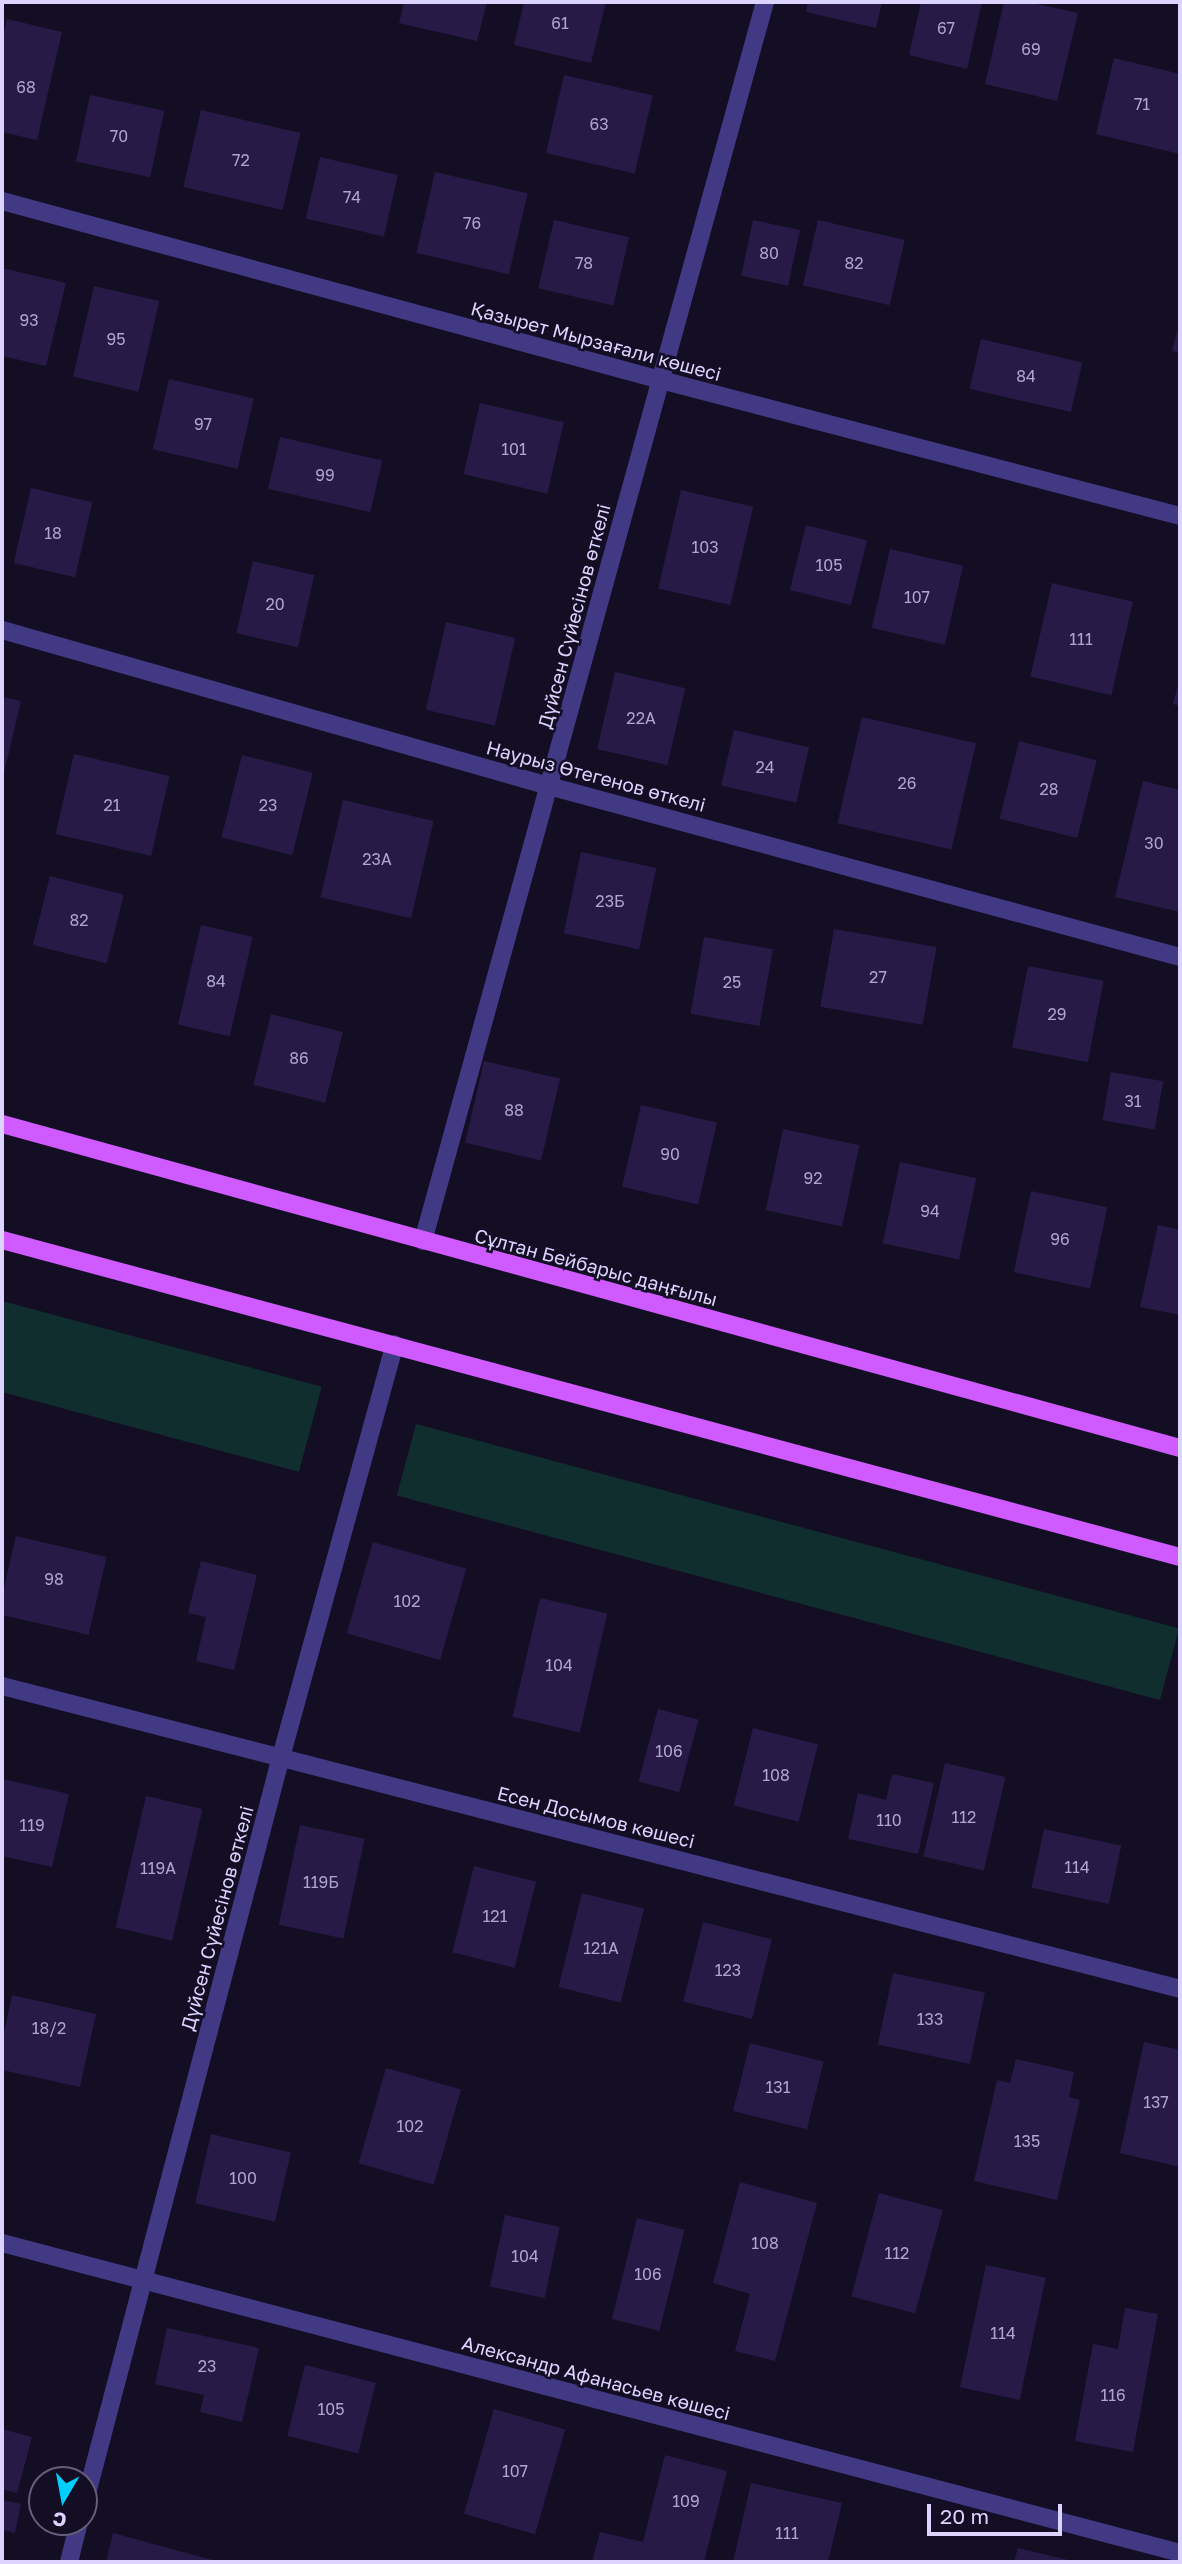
<!DOCTYPE html>
<html>
<head>
<meta charset="utf-8">
<style>
	body { margin:0 }
	#map { position:relative; width:1182px; height:2564px; overflow:hidden; background:#140e25; font-family:"Golos Text",sans-serif }
	div>[style] { position:absolute }
	.green>* { inset:0; background:#112e2f; transform-origin:0 0 }
	.building>* { inset:0; background:#271a46; transform-origin:0 0 }
	.minor>* { height:18px; margin:-9px; padding:0 9px; transform-origin:9px; border-radius:9px; background:#423985 }
	.primary>* { height:18px; margin:-9px; padding:0 9px; transform-origin:9px; border-radius:9px; background:#cf5aff }
	span { translate:-50% -50%; white-space:nowrap; text-align:center; line-height:1.15; -webkit-text-stroke:5px #140e25; paint-order:stroke }
	.number-label { font-size:16px; color:#afa5d1 }
	.number-label span { -webkit-text-stroke-width:0 }
	.street-label { font-size:19px; color:#dcd3ff }
	.frame { position:absolute; inset:0; border:4px solid #dcd3ff; pointer-events:none }
	.north { position:absolute; left:28px; top:2466px; width:70px; height:70px; box-sizing:border-box; background:#140e25; border:2px solid #645d7c; border-radius:50%; rotate:190deg; font-size:19px; font-weight:700; line-height:28px; text-align:center; color:#dcd3ff }
	.north::after { content:''; display:block; margin:auto; width:24px; height:32px; background:#00cefe; clip-path:polygon(50% 0,100% 100%,50% 72%,0 100%) }
	.scale { position:absolute; left:927px; top:2504px; width:135px; height:32px; box-sizing:border-box; border:4px solid #dcd3ff; border-top:0; padding-left:9px; font-size:21px; line-height:24px; white-space:nowrap; color:#dcd3ff; -webkit-text-stroke:5px #140e25; paint-order:stroke }
</style>
</head>
<body>
<div id="map">
	<div class="green">
		<i style="left:2px;top:1301px;width:331px;height:88px;rotate:15deg"></i>
		<i style="left:416px;top:1424px;width:790px;height:74px;rotate:15deg"></i>
	</div>
	<div class="building">
		<i style="clip-path:polygon(404px 2px,487px 2px,477px 41px,399px 23px)"></i>
		<i style="clip-path:polygon(524px 2px,606px 2px,591px 63px,514px 45px)"></i>
		<i style="clip-path:polygon(808px 2px,882px 2px,876px 28px,806px 12px)"></i>
		<i style="clip-path:polygon(921px 2px,982px 2px,967px 69px,909px 55px)"></i>
		<i style="clip-path:polygon(1004px 2px,1027px 2px,1078px 13px,1057px 101px,985px 84px)"></i>
		<i style="clip-path:polygon(7px 19px,62px 32px,37px 140px,2px 132px,2px 41px)"></i>
		<i style="clip-path:polygon(1114px 58px,1180px 74px,1180px 154px,1096px 134px)"></i>
		<i style="left:564px;top:75px;width:91px;height:80px;rotate:13deg"></i>
		<i style="left:90px;top:95px;width:76px;height:68px;rotate:12deg"></i>
		<i style="left:201px;top:110px;width:102px;height:79px;rotate:13deg"></i>
		<i style="left:320px;top:157px;width:80px;height:63px;rotate:13deg"></i>
		<i style="left:435px;top:172px;width:95px;height:83px;rotate:13deg"></i>
		<i style="left:554px;top:220px;width:77px;height:70px;rotate:13deg"></i>
		<i style="left:753px;top:220px;width:48px;height:57px;rotate:12deg"></i>
		<i style="left:818px;top:220px;width:89px;height:67px;rotate:13deg"></i>
		<i style="clip-path:polygon(2px 268px,66px 283px,46px 366px,2px 356px)"></i>
		<i style="left:94px;top:286px;width:67px;height:93px;rotate:13deg"></i>
		<i style="clip-path:polygon(1180px 320px,1180px 353px,1172px 351px)"></i>
		<i style="left:981px;top:339px;width:104px;height:51px;rotate:13deg"></i>
		<i style="left:169px;top:379px;width:87px;height:72px;rotate:13deg"></i>
		<i style="left:480px;top:403px;width:86px;height:73px;rotate:13deg"></i>
		<i style="left:280px;top:437px;width:105px;height:53px;rotate:13deg"></i>
		<i style="left:31px;top:488px;width:63px;height:77px;rotate:13deg"></i>
		<i style="left:681px;top:490px;width:74px;height:101px;rotate:13deg"></i>
		<i style="left:806px;top:525px;width:63px;height:67px;rotate:14deg"></i>
		<i style="left:890px;top:549px;width:75px;height:81px;rotate:13deg"></i>
		<i style="left:253px;top:561px;width:63px;height:74px;rotate:13deg"></i>
		<i style="left:1052px;top:583px;width:83px;height:96px;rotate:13deg"></i>
		<i style="left:446px;top:622px;width:71px;height:90px;rotate:13deg"></i>
		<i style="left:615px;top:672px;width:72px;height:79px;rotate:13deg"></i>
		<i style="clip-path:polygon(1180px 678px,1180px 706px,1173px 704px)"></i>
		<i style="clip-path:polygon(2px 697px,21px 701px,3px 777px,2px 777px)"></i>
		<i style="left:862px;top:717px;width:117px;height:109px;rotate:13deg"></i>
		<i style="left:734px;top:730px;width:77px;height:57px;rotate:13deg"></i>
		<i style="left:1019px;top:741px;width:80px;height:80px;rotate:14deg"></i>
		<i style="left:74px;top:754px;width:98px;height:82px;rotate:13deg"></i>
		<i style="left:242px;top:755px;width:73px;height:85px;rotate:14deg"></i>
		<i style="clip-path:polygon(1143px 781px,1180px 790px,1180px 912px,1115px 897px)"></i>
		<i style="left:343px;top:800px;width:93px;height:100px;rotate:13deg"></i>
		<i style="left:581px;top:852px;width:77px;height:83px;rotate:12deg"></i>
		<i style="left:50px;top:876px;width:76px;height:71px;rotate:14deg"></i>
		<i style="left:201px;top:925px;width:53px;height:102px;rotate:13deg"></i>
		<i style="left:834px;top:929px;width:104px;height:79px;rotate:10deg"></i>
		<i style="left:704px;top:937px;width:70px;height:78px;rotate:10deg"></i>
		<i style="left:1028px;top:966px;width:77px;height:83px;rotate:11deg"></i>
		<i style="left:271px;top:1014px;width:74px;height:73px;rotate:14deg"></i>
		<i style="left:484px;top:1061px;width:78px;height:84px;rotate:13deg"></i>
		<i style="left:1111px;top:1072px;width:53px;height:49px;rotate:10deg"></i>
		<i style="left:641px;top:1105px;width:78px;height:84px;rotate:13deg"></i>
		<i style="left:783px;top:1129px;width:78px;height:83px;rotate:12deg"></i>
		<i style="left:900px;top:1162px;width:78px;height:83px;rotate:12deg"></i>
		<i style="left:1031px;top:1191px;width:78px;height:83px;rotate:12deg"></i>
		<i style="clip-path:polygon(1158px 1225px,1180px 1230px,1180px 1315px,1140px 1307px)"></i>
		<i style="left:16px;top:1536px;width:93px;height:80px;rotate:13deg"></i>
		<i style="left:373px;top:1542px;width:97px;height:95px;rotate:16deg"></i>
		<i style="clip-path:polygon(201px 1561px,257px 1575px,234px 1670px,196px 1661px,206px 1617px,188px 1613px)"></i>
		<i style="left:540px;top:1598px;width:69px;height:122px;rotate:13deg"></i>
		<i style="left:658px;top:1709px;width:42px;height:75px;rotate:15deg"></i>
		<i style="left:753px;top:1728px;width:67px;height:80px;rotate:14deg"></i>
		<i style="left:945px;top:1763px;width:62px;height:96px;rotate:13deg"></i>
		<i style="clip-path:polygon(892px 1774px,934px 1783px,918px 1854px,848px 1839px,858px 1793px,886px 1800px)"></i>
		<i style="clip-path:polygon(2px 1779px,69px 1794px,52px 1867px,2px 1856px)"></i>
		<i style="left:146px;top:1796px;width:58px;height:135px;rotate:13deg"></i>
		<i style="left:300px;top:1825px;width:66px;height:102px;rotate:12deg"></i>
		<i style="left:1044px;top:1829px;width:79px;height:60px;rotate:12deg"></i>
		<i style="left:474px;top:1866px;width:64px;height:89px;rotate:14deg"></i>
		<i style="left:582px;top:1893px;width:64px;height:97px;rotate:14deg"></i>
		<i style="left:703px;top:1922px;width:71px;height:82px;rotate:14deg"></i>
		<i style="left:893px;top:1973px;width:94px;height:73px;rotate:12deg"></i>
		<i style="clip-path:polygon(12px 1995px,96px 2014px,80px 2087px,2px 2070px,2px 2042px)"></i>
		<i style="clip-path:polygon(1144px 2042px,1180px 2050px,1180px 2167px,1120px 2153px)"></i>
		<i style="left:750px;top:2043px;width:76px;height:70px;rotate:14deg"></i>
		<i style="clip-path:polygon(1016px 2059px,1074px 2072px,1069px 2097px,1080px 2100px,1057px 2200px,974px 2181px,997px 2080px,1010px 2083px)"></i>
		<i style="left:386px;top:2068px;width:78px;height:99px;rotate:16deg"></i>
		<i style="left:211px;top:2134px;width:82px;height:71px;rotate:13deg"></i>
		<i style="clip-path:polygon(740px 2182px,817px 2203px,775px 2361px,735px 2351px,750px 2294px,713px 2283px)"></i>
		<i style="left:879px;top:2193px;width:66px;height:107px;rotate:15deg"></i>
		<i style="left:505px;top:2215px;width:56px;height:73px;rotate:12deg"></i>
		<i style="left:637px;top:2218px;width:49px;height:104px;rotate:14deg"></i>
		<i style="left:986px;top:2265px;width:61px;height:125px;rotate:12deg"></i>
		<i style="clip-path:polygon(1125px 2308px,1158px 2314px,1133px 2452px,1075px 2441px,1093px 2344px,1118px 2349px)"></i>
		<i style="clip-path:polygon(167px 2328px,259px 2348px,242px 2422px,200px 2412px,204px 2395px,155px 2384px)"></i>
		<i style="left:305px;top:2365px;width:73px;height:73px;rotate:14deg"></i>
		<i style="left:494px;top:2409px;width:74px;height:109px;rotate:16deg"></i>
		<i style="clip-path:polygon(2px 2429px,32px 2437px,17px 2493px,2px 2489px)"></i>
		<i style="clip-path:polygon(665px 2455px,727px 2471px,704px 2562px,592px 2562px,600px 2532px,643px 2542px)"></i>
		<i style="clip-path:polygon(751px 2483px,842px 2503px,828px 2562px,733px 2562px)"></i>
		<i style="clip-path:polygon(2px 2500px,21px 2504px,15px 2533px,2px 2530px)"></i>
		<i style="clip-path:polygon(113px 2533px,216px 2561px,216px 2562px,106px 2562px)"></i>
		<i style="clip-path:polygon(1018px 2548px,1072px 2561px,1072px 2562px,1014px 2562px)"></i>
	</div>
	<div class="minor">
		<i style="left:2px;top:201px;width:683px;rotate:15.2deg"></i>
		<i style="left:661px;top:380px;width:537px;rotate:14.68deg"></i>
		<i style="left:2px;top:630px;width:569px;rotate:15.92deg"></i>
		<i style="left:549px;top:786px;width:654px;rotate:15.16deg"></i>
		<i style="left:423px;top:1241px;width:1285px;rotate:-74.57deg"></i>
		<i style="left:2px;top:1686px;width:1216px;rotate:14.42deg"></i>
		<i style="left:2px;top:2243px;width:1218px;rotate:14.74deg"></i>
		<i style="left:84px;top:2505px;width:774px;rotate:-75.25deg"></i>
		<i style="left:281px;top:1757px;width:428px;rotate:-74.6deg"></i>
		<i style="left:69px;top:2562px;width:41px;rotate:-76deg"></i>
	</div>
	<div class="primary">
		<i style="left:2px;top:1124px;width:1222px;rotate:15.38deg"></i>
		<i style="left:2px;top:1240px;width:1220px;rotate:15.06deg"></i>
	</div>
	<div class="number-label">
		<span style="left:560px;top:23px">61</span>
		<span style="left:946px;top:28px">67</span>
		<span style="left:1031px;top:49px">69</span>
		<span style="left:26px;top:87px">68</span>
		<span style="left:1142px;top:104px">71</span>
		<span style="left:599px;top:124px">63</span>
		<span style="left:119px;top:136px">70</span>
		<span style="left:241px;top:160px">72</span>
		<span style="left:352px;top:197px">74</span>
		<span style="left:472px;top:223px">76</span>
		<span style="left:769px;top:253px">80</span>
		<span style="left:584px;top:263px">78</span>
		<span style="left:854px;top:263px">82</span>
		<span style="left:29px;top:320px">93</span>
		<span style="left:116px;top:339px">95</span>
		<span style="left:1026px;top:376px">84</span>
		<span style="left:203px;top:424px">97</span>
		<span style="left:514px;top:449px">101</span>
		<span style="left:325px;top:475px">99</span>
		<span style="left:53px;top:533px">18</span>
		<span style="left:705px;top:547px">103</span>
		<span style="left:829px;top:565px">105</span>
		<span style="left:917px;top:597px">107</span>
		<span style="left:275px;top:604px">20</span>
		<span style="left:1081px;top:639px">111</span>
		<span style="left:641px;top:718px">22А</span>
		<span style="left:765px;top:767px">24</span>
		<span style="left:907px;top:783px">26</span>
		<span style="left:1049px;top:789px">28</span>
		<span style="left:112px;top:805px">21</span>
		<span style="left:268px;top:805px">23</span>
		<span style="left:1154px;top:843px">30</span>
		<span style="left:377px;top:859px">23А</span>
		<span style="left:610px;top:901px">23Б</span>
		<span style="left:79px;top:920px">82</span>
		<span style="left:878px;top:977px">27</span>
		<span style="left:216px;top:981px">84</span>
		<span style="left:732px;top:982px">25</span>
		<span style="left:1057px;top:1014px">29</span>
		<span style="left:299px;top:1058px">86</span>
		<span style="left:1133px;top:1101px">31</span>
		<span style="left:514px;top:1110px">88</span>
		<span style="left:670px;top:1154px">90</span>
		<span style="left:813px;top:1178px">92</span>
		<span style="left:930px;top:1211px">94</span>
		<span style="left:1060px;top:1239px">96</span>
		<span style="left:54px;top:1579px">98</span>
		<span style="left:407px;top:1601px">102</span>
		<span style="left:559px;top:1665px">104</span>
		<span style="left:669px;top:1751px">106</span>
		<span style="left:776px;top:1775px">108</span>
		<span style="left:964px;top:1817px">112</span>
		<span style="left:889px;top:1820px">110</span>
		<span style="left:32px;top:1825px">119</span>
		<span style="left:1077px;top:1867px">114</span>
		<span style="left:158px;top:1868px">119А</span>
		<span style="left:321px;top:1882px">119Б</span>
		<span style="left:495px;top:1916px">121</span>
		<span style="left:601px;top:1948px">121А</span>
		<span style="left:728px;top:1970px">123</span>
		<span style="left:930px;top:2019px">133</span>
		<span style="left:49px;top:2028px">18/2</span>
		<span style="left:778px;top:2087px">131</span>
		<span style="left:1156px;top:2102px">137</span>
		<span style="left:410px;top:2126px">102</span>
		<span style="left:1027px;top:2141px">135</span>
		<span style="left:243px;top:2178px">100</span>
		<span style="left:765px;top:2243px">108</span>
		<span style="left:897px;top:2253px">112</span>
		<span style="left:525px;top:2256px">104</span>
		<span style="left:648px;top:2274px">106</span>
		<span style="left:1003px;top:2333px">114</span>
		<span style="left:207px;top:2366px">23</span>
		<span style="left:1113px;top:2395px">116</span>
		<span style="left:331px;top:2409px">105</span>
		<span style="left:515px;top:2471px">107</span>
		<span style="left:686px;top:2501px">109</span>
		<span style="left:787px;top:2533px">111</span>
	</div>
	<div class="street-label">
		<span style="left:596px;top:341px;rotate:15deg">Қазырет Мырзағали көшесі</span>
		<span style="left:574px;top:616px;rotate:-75deg">Дүйсен Сүйесінов өткелі</span>
		<span style="left:596px;top:776px;rotate:15deg">Наурыз Өтегенов өткелі</span>
		<span style="left:596px;top:1267px;rotate:15deg">Сұлтан Бейбарыс даңғылы</span>
		<span style="left:596px;top:1817px;rotate:14deg">Есен Досымов көшесі</span>
		<span style="left:217px;top:1918px;rotate:-75deg">Дүйсен Сүйесінов өткелі</span>
		<span style="left:596px;top:2378px;rotate:15deg">Александр Афанасьев көшесі</span>
	</div>
	<div class="frame"></div>
	<div class="north">С</div>
	<div class="scale">20 m</div>
</div>
</body>
</html>
